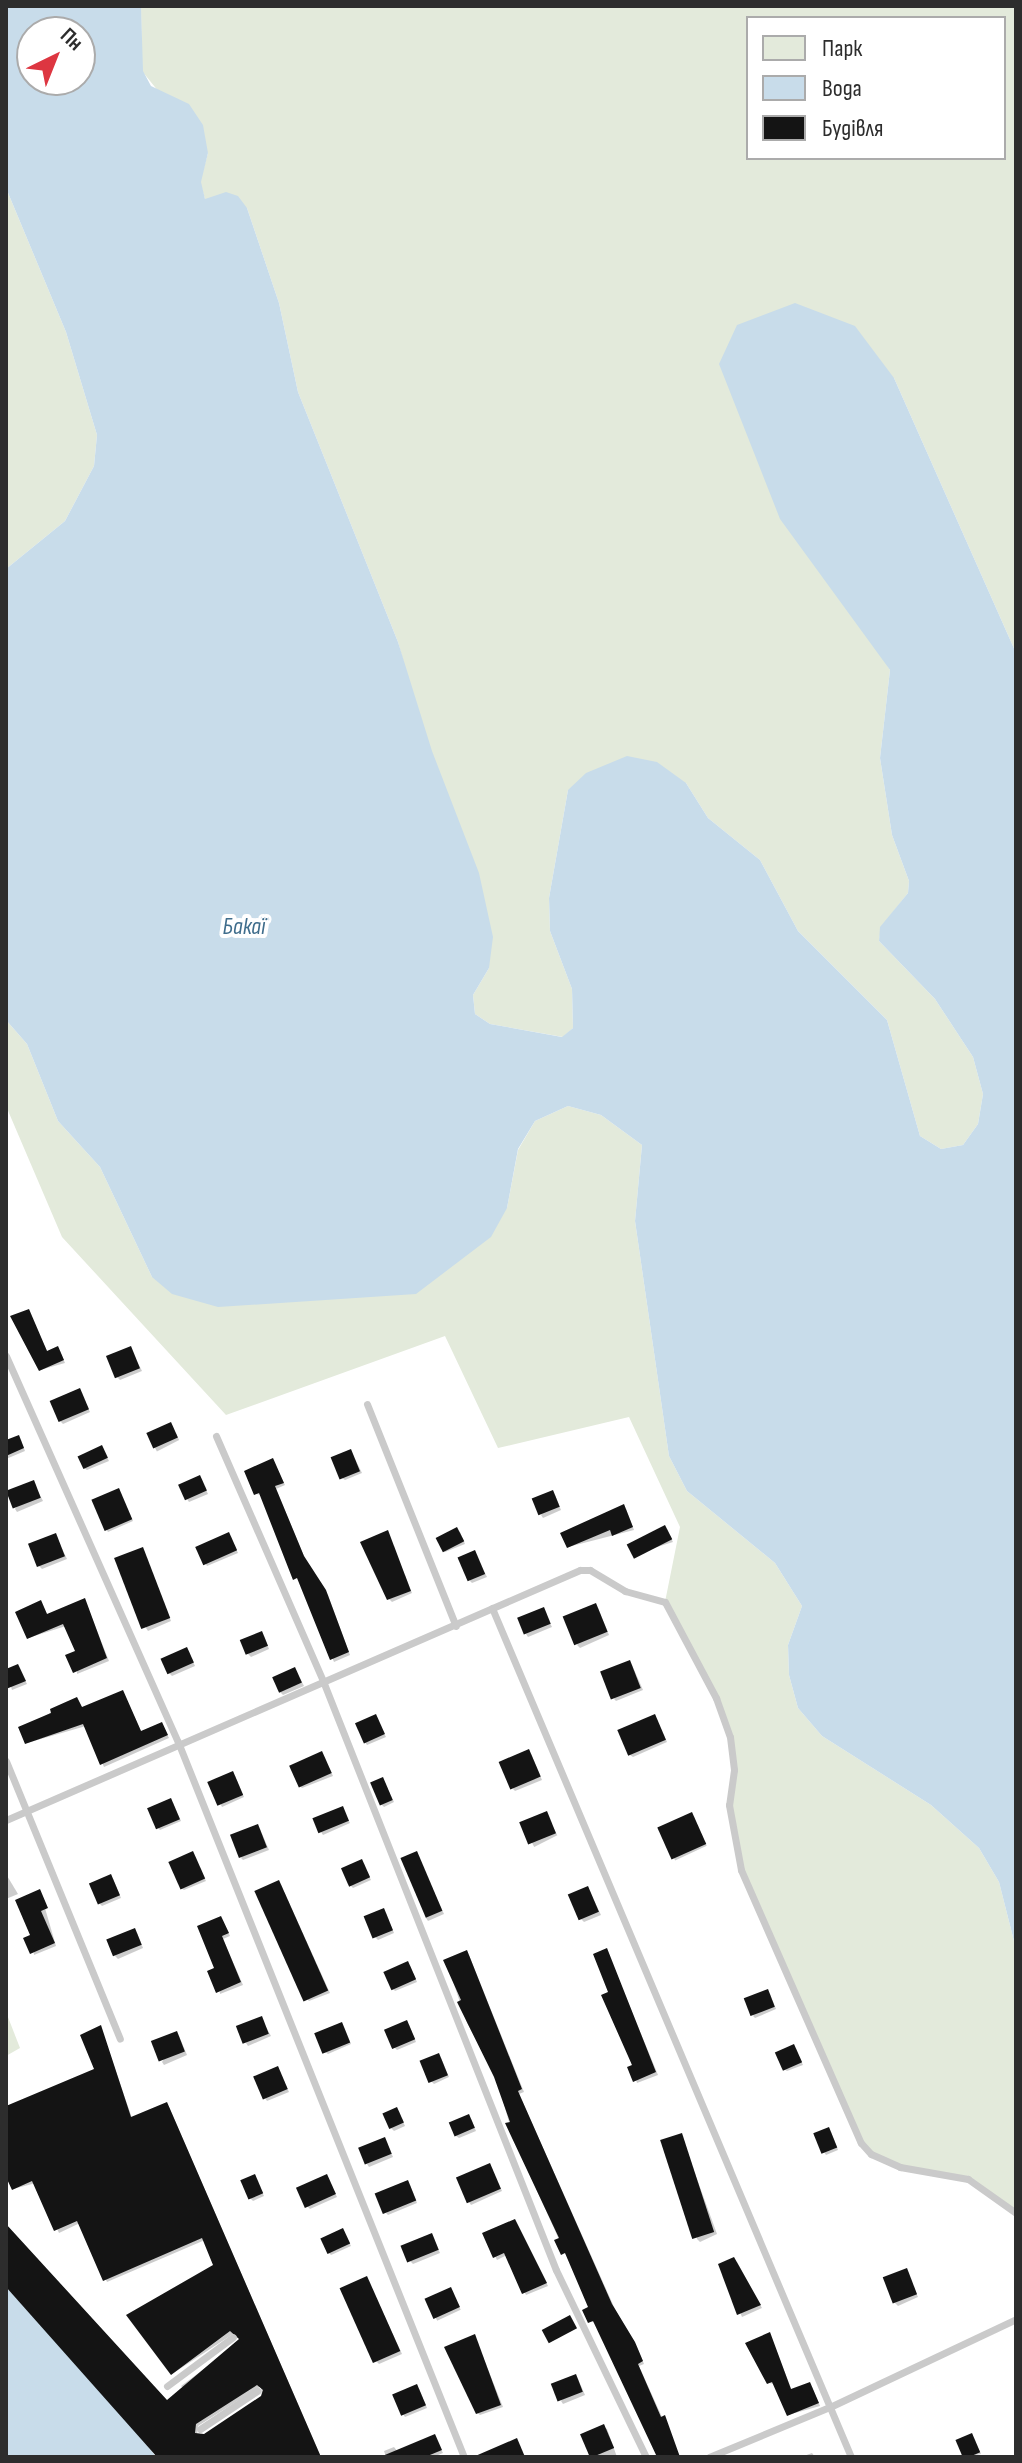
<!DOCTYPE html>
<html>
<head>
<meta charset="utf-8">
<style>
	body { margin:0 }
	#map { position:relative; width:1022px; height:2463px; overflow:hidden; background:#fff; font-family:"Sofia Sans Condensed",sans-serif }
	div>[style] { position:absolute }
	.green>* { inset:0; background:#e3eadb }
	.water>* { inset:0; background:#c8dcea }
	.shadow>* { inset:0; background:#0003; transform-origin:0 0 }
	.building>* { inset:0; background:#141414; transform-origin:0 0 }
	.lane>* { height:7px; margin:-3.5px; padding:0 3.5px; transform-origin:3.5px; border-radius:3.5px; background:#cacaca }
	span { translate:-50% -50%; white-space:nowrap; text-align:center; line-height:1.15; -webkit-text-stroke:8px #fff; paint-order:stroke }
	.water-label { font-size:24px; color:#3f6d8c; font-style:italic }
	.frame { position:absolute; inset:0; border:8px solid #2d2d2d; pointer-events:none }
	.legend { position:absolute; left:746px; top:16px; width:260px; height:144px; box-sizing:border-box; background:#fff; border:2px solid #ababab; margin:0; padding:10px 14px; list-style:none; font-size:24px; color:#2d2d2d }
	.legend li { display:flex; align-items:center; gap:16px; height:40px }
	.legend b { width:40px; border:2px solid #ababab }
	.north { position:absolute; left:16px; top:16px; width:80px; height:80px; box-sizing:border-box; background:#fff; border:2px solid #ababab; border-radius:50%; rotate:43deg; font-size:22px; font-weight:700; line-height:32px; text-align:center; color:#2d2d2d }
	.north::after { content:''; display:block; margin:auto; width:28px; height:36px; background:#dd3641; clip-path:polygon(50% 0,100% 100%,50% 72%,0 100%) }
</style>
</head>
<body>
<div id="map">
	<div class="green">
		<i style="clip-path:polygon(evenodd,141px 6px,1016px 6px,1016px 653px,894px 378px,869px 635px,890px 670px,880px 758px,892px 835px,909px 881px,908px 893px,881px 927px,879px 941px,935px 999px,973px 1057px,983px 1094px,978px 1124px,963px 1145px,941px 1149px,920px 1136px,887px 1020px,798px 931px,760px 860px,708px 818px,686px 783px,568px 790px,549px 898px,550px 931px,572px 989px,573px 1028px,563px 1037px,490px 1024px,475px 1014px,473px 995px,489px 968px,398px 642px,298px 392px,279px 303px,247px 208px,205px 199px,200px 182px,208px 153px,142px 71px,141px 6px,748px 18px,1004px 18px,1004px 158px,748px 158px,748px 18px)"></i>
		<i style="clip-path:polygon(6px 188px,66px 332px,97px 435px,94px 466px,65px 521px,6px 569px)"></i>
		<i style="clip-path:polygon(6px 1020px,27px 1044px,58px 1121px,100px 1167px,152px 1277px,507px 1208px,518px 1150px,535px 1121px,568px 1106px,601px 1115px,642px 1145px,635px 1221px,669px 1456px,687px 1491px,775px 1563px,802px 1606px,788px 1645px,789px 1675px,798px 1708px,822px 1736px,931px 1805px,979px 1848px,999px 1882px,1016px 1949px,1016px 2213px,968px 2179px,883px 2161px,861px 2143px,741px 1870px,729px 1805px,734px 1770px,730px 1737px,716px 1697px,665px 1602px,680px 1527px,629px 1417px,498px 1448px,445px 1336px,226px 1415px,62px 1237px,6px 1106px)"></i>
		<i style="clip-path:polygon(6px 2012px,20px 2048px,6px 2056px)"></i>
	</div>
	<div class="water">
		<i style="clip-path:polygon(evenodd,6px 6px,141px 6px,143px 71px,151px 86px,189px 104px,203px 125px,208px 153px,201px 182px,205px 199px,226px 192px,238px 196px,247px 208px,279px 303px,298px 392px,398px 642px,432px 751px,479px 873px,493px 937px,489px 968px,473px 995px,475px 1014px,490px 1024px,562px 1037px,573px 1028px,572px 989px,550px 931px,549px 898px,568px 790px,586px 773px,627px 756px,657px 762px,686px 783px,708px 818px,760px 860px,798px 931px,887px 1020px,920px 1136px,941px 1149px,963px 1145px,978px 1124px,983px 1094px,973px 1057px,935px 999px,879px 941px,880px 927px,908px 893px,909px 881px,892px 835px,880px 758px,890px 670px,780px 519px,719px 364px,737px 325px,795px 303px,855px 326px,894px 378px,1016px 653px,1016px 1949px,999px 1882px,979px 1848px,931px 1805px,822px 1736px,798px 1708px,789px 1675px,788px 1645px,802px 1606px,775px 1563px,687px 1491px,669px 1456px,635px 1221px,642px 1145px,601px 1115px,568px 1106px,535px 1121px,518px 1149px,507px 1208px,491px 1237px,416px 1294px,218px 1307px,172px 1294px,152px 1277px,100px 1167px,58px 1121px,27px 1044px,6px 1020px,6px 569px,65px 521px,94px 466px,97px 435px,66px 332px,6px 188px,6px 6px,32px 32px,80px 32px,80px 80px,32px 80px,32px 32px)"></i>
		<i style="clip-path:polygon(6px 2287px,129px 2421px,156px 2457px,6px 2457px)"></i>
	</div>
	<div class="shadow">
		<i style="clip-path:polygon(28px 1311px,48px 1353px,60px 1351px,65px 1363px,40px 1370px)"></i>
		<i style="clip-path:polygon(131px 1349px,142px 1371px,120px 1380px,117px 1377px)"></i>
		<i style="clip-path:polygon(79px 1390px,90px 1412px,63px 1424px,60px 1421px)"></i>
		<i style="left:171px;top:1424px;width:18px;height:25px;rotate:63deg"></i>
		<i style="clip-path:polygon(21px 1440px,25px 1451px,6px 1459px,6px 1442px)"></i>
		<i style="clip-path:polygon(102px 1447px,109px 1461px,87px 1470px,84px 1468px)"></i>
		<i style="clip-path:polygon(351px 1451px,362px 1473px,345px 1480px,342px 1478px)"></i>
		<i style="clip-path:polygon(273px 1461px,285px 1485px,276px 1489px,306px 1561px,328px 1595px,350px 1655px,334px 1662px,262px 1495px,256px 1494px)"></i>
		<i style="clip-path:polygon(200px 1477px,208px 1494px,189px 1502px,187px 1499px)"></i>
		<i style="clip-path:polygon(33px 1482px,43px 1501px,17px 1512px,15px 1509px)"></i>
		<i style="clip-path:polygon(119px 1490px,133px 1521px,108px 1532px,106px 1529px)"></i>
		<i style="clip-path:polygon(555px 1495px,561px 1510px,543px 1518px,541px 1515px)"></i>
		<i style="clip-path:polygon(626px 1509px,634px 1530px,568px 1547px)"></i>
		<i style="clip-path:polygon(665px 1527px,673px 1542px,632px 1555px)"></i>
		<i style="clip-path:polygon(460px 1532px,465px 1544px,445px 1552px,443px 1550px)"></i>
		<i style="clip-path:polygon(388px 1533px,412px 1593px,392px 1602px,389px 1599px)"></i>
		<i style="clip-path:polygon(229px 1534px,238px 1553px,207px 1566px,205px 1563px)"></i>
		<i style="clip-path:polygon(56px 1536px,67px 1559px,42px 1569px,39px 1566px)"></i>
		<i style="clip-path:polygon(142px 1550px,171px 1621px,148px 1631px,146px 1628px)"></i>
		<i style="clip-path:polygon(475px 1553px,487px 1577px,472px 1583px,470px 1581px)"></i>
		<i style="clip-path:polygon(85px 1600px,109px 1661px,77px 1674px,77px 1652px,66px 1626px,28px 1638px,41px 1603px,48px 1616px)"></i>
		<i style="clip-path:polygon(598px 1608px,609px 1635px,580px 1648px,577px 1645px)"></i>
		<i style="clip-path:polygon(543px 1609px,552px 1627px,528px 1637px,526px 1634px)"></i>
		<i style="clip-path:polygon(264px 1636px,269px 1649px,251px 1657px,248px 1654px)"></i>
		<i style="clip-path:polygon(189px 1652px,195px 1666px,172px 1676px,169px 1673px)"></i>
		<i style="clip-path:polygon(632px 1665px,643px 1690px,616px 1701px,614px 1699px)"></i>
		<i style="clip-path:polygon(18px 1666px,27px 1684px,12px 1690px,6px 1671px)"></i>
		<i style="clip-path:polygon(295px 1669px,304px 1686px,283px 1695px,280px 1692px)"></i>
		<i style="clip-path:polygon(123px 1692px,142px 1733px,164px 1728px,169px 1738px,104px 1767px,86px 1726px,27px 1743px,21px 1728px,77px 1699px,83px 1709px)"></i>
		<i style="clip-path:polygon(655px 1716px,667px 1742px,633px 1757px,630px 1755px)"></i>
		<i style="clip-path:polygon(376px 1717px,386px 1737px,367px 1745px,365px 1742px)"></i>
		<i style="clip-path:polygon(322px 1753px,333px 1776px,302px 1788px,300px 1786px)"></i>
		<i style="clip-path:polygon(531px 1754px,542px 1780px,515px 1791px,513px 1789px)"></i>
		<i style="clip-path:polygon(235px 1776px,244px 1797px,222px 1807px,210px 1783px)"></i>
		<i style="clip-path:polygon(383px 1779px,394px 1802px,384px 1807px,381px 1804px)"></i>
		<i style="clip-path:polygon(173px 1803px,181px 1821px,160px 1830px,157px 1827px)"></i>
		<i style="clip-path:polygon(342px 1808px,350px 1823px,323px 1835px,321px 1832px)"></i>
		<i style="left:546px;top:1813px;width:25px;height:26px;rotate:63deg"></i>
		<i style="left:692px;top:1814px;width:35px;height:35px;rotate:65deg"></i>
		<i style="clip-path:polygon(260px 1829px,269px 1850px,243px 1860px,241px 1858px)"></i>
		<i style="clip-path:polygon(416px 1853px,444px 1914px,428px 1921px,426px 1918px)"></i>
		<i style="clip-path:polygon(193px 1854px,206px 1881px,184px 1890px,181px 1888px)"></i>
		<i style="clip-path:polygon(362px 1862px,371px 1880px,353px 1888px,350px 1885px)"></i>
		<i style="clip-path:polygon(6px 1874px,18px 1894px,6px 1899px)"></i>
		<i style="clip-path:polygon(113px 1879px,121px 1898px,102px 1906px,100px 1904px)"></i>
		<i style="clip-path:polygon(281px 1885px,330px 1993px,309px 2001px,307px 1999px)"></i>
		<i style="clip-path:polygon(588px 1888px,601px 1915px,584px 1922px,581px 1919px)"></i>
		<i style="clip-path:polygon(40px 1891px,56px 1946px,34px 1955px,32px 1936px)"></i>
		<i style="clip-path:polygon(386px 1913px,394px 1933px,378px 1940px,375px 1937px)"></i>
		<i style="clip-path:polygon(223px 1921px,230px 1936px,223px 1939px,243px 1985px,220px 1994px,217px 1969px)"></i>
		<i style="clip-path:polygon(137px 1933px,143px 1948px,118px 1959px,115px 1956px)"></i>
		<i style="clip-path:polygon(607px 1951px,658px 2075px,637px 2083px,611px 1993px)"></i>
		<i style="clip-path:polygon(469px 1955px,524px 2092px,519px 2094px,615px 2309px,637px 2347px,644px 2364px,639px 2366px,680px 2457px,659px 2457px,596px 2323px,590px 2321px,590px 2308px,514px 2140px,496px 2076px,467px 2023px,446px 1961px)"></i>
		<i style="clip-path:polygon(410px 1966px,417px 1982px,395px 1991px,392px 1988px)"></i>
		<i style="clip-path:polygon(770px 1994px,776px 2009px,755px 2018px,753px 2016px)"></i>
		<i style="clip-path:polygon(261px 2018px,271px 2036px,248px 2046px,246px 2043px)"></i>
		<i style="clip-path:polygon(409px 2025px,416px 2042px,397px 2050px,394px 2047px)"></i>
		<i style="clip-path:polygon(evenodd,101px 2028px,132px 2118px,169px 2107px,321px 2457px,160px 2457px,6px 2284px,6px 2227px,167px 2403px,184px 2389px,181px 2386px,239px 2343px,240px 2335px,233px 2334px,172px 2374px,216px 2266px,205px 2240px,107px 2282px,80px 2223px,59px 2233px,36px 2183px,13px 2189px,6px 2172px,6px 2109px,97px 2070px,101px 2028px,261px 2386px,262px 2398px,204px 2436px,197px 2436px,198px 2426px,261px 2386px)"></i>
		<i style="clip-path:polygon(344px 2028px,351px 2044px,328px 2054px,325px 2052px)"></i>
		<i style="clip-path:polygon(179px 2036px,187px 2055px,164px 2065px,162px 2062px)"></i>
		<i style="clip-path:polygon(794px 2046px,803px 2065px,787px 2071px,784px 2069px)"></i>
		<i style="clip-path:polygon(441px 2058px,449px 2077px,434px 2084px,431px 2081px)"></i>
		<i style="clip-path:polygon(278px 2068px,289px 2092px,267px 2101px,265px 2098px)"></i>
		<i style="clip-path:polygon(399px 2112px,405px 2126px,394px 2131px,391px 2128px)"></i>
		<i style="clip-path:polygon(471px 2119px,476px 2131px,459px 2138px,456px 2136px)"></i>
		<i style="clip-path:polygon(831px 2132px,838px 2150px,826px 2155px,824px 2152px)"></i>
		<i style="clip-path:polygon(681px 2135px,717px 2234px,700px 2242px,697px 2239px)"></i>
		<i style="clip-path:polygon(385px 2139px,393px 2157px,369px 2167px,367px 2164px)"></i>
		<i style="clip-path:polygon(490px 2165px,502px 2191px,471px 2205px,469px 2202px)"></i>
		<i style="clip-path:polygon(254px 2176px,264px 2196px,253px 2201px,250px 2198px)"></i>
		<i style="clip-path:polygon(327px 2176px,337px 2197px,310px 2209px,307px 2206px)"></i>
		<i style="clip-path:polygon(410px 2185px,417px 2203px,388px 2215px,386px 2213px)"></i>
		<i style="clip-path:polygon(343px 2230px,351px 2246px,331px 2255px,328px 2252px)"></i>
		<i style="clip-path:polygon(484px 2234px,538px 2266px,548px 2286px,526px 2295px,507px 2255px,497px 2260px)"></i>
		<i style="clip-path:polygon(432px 2235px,440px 2253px,413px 2264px,410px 2261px)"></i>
		<i style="clip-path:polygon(737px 2262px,762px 2308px,742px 2317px,720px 2265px)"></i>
		<i style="clip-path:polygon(907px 2271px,918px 2297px,898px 2306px,895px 2303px)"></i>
		<i style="clip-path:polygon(367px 2278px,402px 2354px,379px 2364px,376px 2361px)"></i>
		<i style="left:451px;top:2289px;width:23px;height:26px;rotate:65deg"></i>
		<i style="clip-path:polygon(770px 2334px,792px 2391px,812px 2387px,820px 2406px,788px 2415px,775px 2384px,769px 2383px)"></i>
		<i style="clip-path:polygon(475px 2337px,503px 2407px,480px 2415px,477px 2413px)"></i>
		<i style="clip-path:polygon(578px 2379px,585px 2395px,563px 2404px,561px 2401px)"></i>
		<i style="clip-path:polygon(419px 2389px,427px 2408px,405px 2417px,403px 2414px)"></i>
		<i style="clip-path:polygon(604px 2427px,607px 2429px,617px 2457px,591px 2457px,582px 2436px)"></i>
		<i style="clip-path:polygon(972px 2435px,981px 2454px,964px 2457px,957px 2441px)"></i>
		<i style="clip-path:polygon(434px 2436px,443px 2453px,433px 2457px,386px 2457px,384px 2451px,394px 2447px,398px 2452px)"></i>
		<i style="clip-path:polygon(812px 2453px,815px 2457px,801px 2457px)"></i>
	</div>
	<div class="building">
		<i style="clip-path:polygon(29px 1309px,47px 1351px,58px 1346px,64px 1360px,39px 1371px,10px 1316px)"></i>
		<i style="left:131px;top:1346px;width:24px;height:27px;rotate:68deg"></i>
		<i style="left:80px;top:1388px;width:23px;height:33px;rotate:67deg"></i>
		<i style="left:171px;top:1422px;width:17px;height:27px;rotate:66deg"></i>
		<i style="clip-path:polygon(19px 1435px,24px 1448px,6px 1456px,6px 1440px)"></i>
		<i style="left:102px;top:1445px;width:14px;height:27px;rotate:65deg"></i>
		<i style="left:351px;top:1449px;width:24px;height:22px;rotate:68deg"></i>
		<i style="clip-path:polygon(273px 1458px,284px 1483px,275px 1486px,304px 1556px,326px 1590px,349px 1652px,330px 1660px,297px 1578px,293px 1580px,259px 1493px,254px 1495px,244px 1471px)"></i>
		<i style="left:200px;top:1475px;width:17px;height:24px;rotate:66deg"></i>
		<i style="left:34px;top:1480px;width:19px;height:30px;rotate:69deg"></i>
		<i style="left:119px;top:1488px;width:34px;height:30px;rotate:67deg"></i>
		<i style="left:553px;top:1490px;width:18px;height:23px;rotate:68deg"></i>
		<i style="clip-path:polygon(624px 1504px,633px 1527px,612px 1536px,610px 1530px,567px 1548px,560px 1533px)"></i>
		<i style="left:665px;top:1525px;width:16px;height:43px;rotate:63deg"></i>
		<i style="left:457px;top:1527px;width:16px;height:24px;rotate:63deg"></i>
		<i style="clip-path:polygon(388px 1530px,411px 1591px,387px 1600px,360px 1542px)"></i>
		<i style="left:229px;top:1532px;width:20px;height:37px;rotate:66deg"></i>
		<i style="left:56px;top:1533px;width:25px;height:30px;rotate:69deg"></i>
		<i style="left:143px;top:1547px;width:76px;height:31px;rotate:69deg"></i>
		<i style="left:475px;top:1550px;width:26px;height:19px;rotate:67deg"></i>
		<i style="clip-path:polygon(85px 1598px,107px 1658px,73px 1673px,65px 1655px,75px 1651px,63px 1624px,27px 1639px,15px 1612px,41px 1600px,47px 1614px)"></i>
		<i style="left:596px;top:1603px;width:31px;height:36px;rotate:68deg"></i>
		<i style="left:544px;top:1607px;width:18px;height:29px;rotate:68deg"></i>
		<i style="left:262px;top:1631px;width:16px;height:24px;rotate:68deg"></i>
		<i style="left:187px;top:1647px;width:17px;height:29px;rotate:66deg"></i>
		<i style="left:630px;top:1660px;width:30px;height:32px;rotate:69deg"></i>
		<i style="clip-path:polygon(18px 1664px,26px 1681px,6px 1689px,6px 1669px)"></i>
		<i style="left:295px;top:1667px;width:17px;height:25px;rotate:66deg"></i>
		<i style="clip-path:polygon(123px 1690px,141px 1731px,162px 1722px,168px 1735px,100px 1765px,83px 1724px,25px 1744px,18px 1727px,51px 1713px,50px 1709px,77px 1697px,82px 1707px)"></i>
		<i style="left:376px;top:1714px;width:22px;height:23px;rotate:66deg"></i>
		<i style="left:655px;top:1714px;width:28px;height:41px;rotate:67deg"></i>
		<i style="left:529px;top:1749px;width:30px;height:33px;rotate:67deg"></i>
		<i style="left:322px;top:1751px;width:24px;height:36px;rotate:66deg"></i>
		<i style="left:233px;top:1771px;width:26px;height:28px;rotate:67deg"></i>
		<i style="left:383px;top:1777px;width:25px;height:14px;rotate:67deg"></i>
		<i style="left:171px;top:1798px;width:23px;height:26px;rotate:67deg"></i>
		<i style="left:343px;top:1806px;width:16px;height:33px;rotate:68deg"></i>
		<i style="left:547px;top:1811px;width:24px;height:30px;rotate:68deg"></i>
		<i style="left:692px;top:1812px;width:35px;height:38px;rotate:66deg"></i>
		<i style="left:258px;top:1824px;width:25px;height:30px;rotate:69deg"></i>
		<i style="left:193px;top:1851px;width:30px;height:27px;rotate:66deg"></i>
		<i style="left:417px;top:1851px;width:65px;height:18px;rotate:67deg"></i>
		<i style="left:362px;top:1859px;width:20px;height:23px;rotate:66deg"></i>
		<i style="left:111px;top:1874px;width:23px;height:24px;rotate:67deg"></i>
		<i style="left:279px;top:1880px;width:121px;height:27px;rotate:66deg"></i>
		<i style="left:588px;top:1886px;width:28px;height:22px;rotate:67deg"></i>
		<i style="clip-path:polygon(40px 1889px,48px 1908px,41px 1911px,55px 1943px,30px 1954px,23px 1938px,30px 1935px,15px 1900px)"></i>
		<i style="left:384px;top:1908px;width:24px;height:22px;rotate:68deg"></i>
		<i style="clip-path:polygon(221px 1916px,229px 1933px,222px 1936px,241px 1982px,216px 1993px,207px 1971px,214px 1968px,197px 1926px)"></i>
		<i style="left:135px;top:1928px;width:18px;height:31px;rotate:68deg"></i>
		<i style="clip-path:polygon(607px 1948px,656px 2072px,633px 2082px,627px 2067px,632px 2065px,601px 1995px,608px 1992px,593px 1954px)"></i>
		<i style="clip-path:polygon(467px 1950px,522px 2089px,518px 2091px,612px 2304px,635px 2342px,643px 2361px,638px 2364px,661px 2417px,665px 2415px,680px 2457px,657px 2457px,593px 2321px,588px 2323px,582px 2310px,588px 2307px,565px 2253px,561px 2255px,554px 2240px,559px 2238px,505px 2123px,510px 2122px,494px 2077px,457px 2002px,461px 2000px,443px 1960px)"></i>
		<i style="left:408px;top:1961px;width:20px;height:27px;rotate:66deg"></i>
		<i style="left:768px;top:1989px;width:19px;height:26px;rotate:69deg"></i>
		<i style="left:262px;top:2016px;width:19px;height:28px;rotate:69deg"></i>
		<i style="left:407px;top:2020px;width:21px;height:25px;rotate:67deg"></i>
		<i style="left:342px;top:2022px;width:22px;height:30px;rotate:68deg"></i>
		<i style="clip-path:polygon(evenodd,101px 2025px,131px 2117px,167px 2102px,321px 2457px,157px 2457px,6px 2287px,6px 2224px,167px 2400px,239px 2339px,230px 2331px,171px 2375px,126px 2315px,213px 2265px,202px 2238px,103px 2281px,77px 2221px,54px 2231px,32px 2181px,12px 2190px,6px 2177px,6px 2106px,94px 2069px,80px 2035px,101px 2025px,257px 2385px,263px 2390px,261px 2396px,204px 2434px,195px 2433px,196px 2424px,257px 2385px)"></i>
		<i style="left:177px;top:2031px;width:22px;height:28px;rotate:69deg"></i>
		<i style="left:794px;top:2044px;width:20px;height:21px;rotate:66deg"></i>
		<i style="left:439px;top:2053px;width:24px;height:21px;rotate:68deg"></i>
		<i style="left:278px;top:2066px;width:25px;height:27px;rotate:67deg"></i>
		<i style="left:397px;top:2107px;width:17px;height:16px;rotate:66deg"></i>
		<i style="left:469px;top:2114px;width:15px;height:22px;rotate:67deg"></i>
		<i style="left:829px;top:2127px;width:22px;height:17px;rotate:68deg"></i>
		<i style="left:682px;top:2133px;width:104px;height:23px;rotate:72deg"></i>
		<i style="left:385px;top:2137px;width:18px;height:29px;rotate:68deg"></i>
		<i style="left:490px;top:2163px;width:28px;height:37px;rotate:67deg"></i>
		<i style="left:255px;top:2174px;width:21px;height:16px;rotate:67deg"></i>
		<i style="left:327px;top:2174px;width:22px;height:34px;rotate:66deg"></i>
		<i style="left:408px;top:2180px;width:22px;height:36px;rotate:68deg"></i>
		<i style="clip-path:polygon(515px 2219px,547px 2283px,522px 2294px,504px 2253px,493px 2258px,482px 2233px)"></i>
		<i style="left:343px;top:2228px;width:17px;height:25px;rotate:65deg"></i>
		<i style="left:432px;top:2233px;width:18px;height:34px;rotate:68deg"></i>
		<i style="clip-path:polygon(734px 2257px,761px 2305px,737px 2315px,718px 2264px)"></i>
		<i style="left:907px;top:2268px;width:28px;height:26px;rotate:69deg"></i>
		<i style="left:367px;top:2276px;width:82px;height:30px;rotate:66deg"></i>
		<i style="left:451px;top:2287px;width:22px;height:29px;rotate:66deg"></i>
		<i style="left:570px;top:2315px;width:15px;height:32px;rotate:62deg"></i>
		<i style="clip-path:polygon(770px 2332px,791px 2389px,810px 2382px,819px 2403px,787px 2416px,772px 2382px,767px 2384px,745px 2343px)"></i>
		<i style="clip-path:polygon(475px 2334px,501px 2405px,476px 2414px,444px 2347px)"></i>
		<i style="left:576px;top:2374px;width:19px;height:27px;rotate:69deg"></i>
		<i style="left:417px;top:2384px;width:23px;height:27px;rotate:67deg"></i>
		<i style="left:604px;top:2424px;width:26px;height:26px;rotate:67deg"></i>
		<i style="left:972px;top:2433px;width:21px;height:18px;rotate:67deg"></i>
		<i style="clip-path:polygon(435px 2434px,442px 2450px,425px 2457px,380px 2457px)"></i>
		<i style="clip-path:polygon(517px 2438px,525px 2457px,473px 2457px)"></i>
	</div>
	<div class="lane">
		<i style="left:6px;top:1356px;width:423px;rotate:66deg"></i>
		<i style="left:178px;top:1742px;width:770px;rotate:68.2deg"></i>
		<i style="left:367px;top:1404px;width:239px;rotate:68.2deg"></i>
		<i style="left:216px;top:1436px;width:267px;rotate:66.4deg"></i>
		<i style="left:323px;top:1681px;width:633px;rotate:68.42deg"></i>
		<i style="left:556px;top:2270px;width:208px;rotate:64.3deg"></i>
		<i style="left:492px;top:1608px;width:922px;rotate:67.08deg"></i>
		<i style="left:6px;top:1761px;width:300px;rotate:67.7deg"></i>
		<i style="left:6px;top:1820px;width:626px;rotate:-23.54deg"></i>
		<i style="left:580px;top:1570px;width:10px"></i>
		<i style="left:590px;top:1570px;width:41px;rotate:31deg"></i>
		<i style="left:625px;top:1591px;width:41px;rotate:15.4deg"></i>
		<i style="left:665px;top:1602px;width:109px;rotate:62deg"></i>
		<i style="left:716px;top:1698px;width:41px;rotate:70.3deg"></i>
		<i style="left:730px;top:1737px;width:33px;rotate:83deg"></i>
		<i style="left:734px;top:1770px;width:35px;rotate:98deg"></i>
		<i style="left:729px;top:1805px;width:66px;rotate:79.5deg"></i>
		<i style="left:741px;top:1870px;width:298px;rotate:66.3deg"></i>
		<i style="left:861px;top:2143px;width:15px;rotate:48deg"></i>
		<i style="left:871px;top:2154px;width:32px;rotate:24deg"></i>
		<i style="left:900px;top:2167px;width:69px;rotate:10deg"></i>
		<i style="left:968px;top:2179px;width:59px;rotate:35.3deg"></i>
		<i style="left:167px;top:2386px;width:82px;rotate:-36.6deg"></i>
		<i style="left:200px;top:2429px;width:69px;rotate:-33.7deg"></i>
		<i style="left:709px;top:2457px;width:133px;rotate:-22.5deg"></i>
		<i style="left:832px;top:2406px;width:204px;rotate:-25.3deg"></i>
	</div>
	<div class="water-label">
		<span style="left:244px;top:927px">Бакаї</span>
	</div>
	<div class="frame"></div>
	<ul class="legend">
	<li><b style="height:22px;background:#e3eadb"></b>Парк</li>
	<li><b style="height:22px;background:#c8dcea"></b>Вода</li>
	<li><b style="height:22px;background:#141414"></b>Будівля</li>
	</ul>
	<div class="north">Пн</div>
</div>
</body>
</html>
